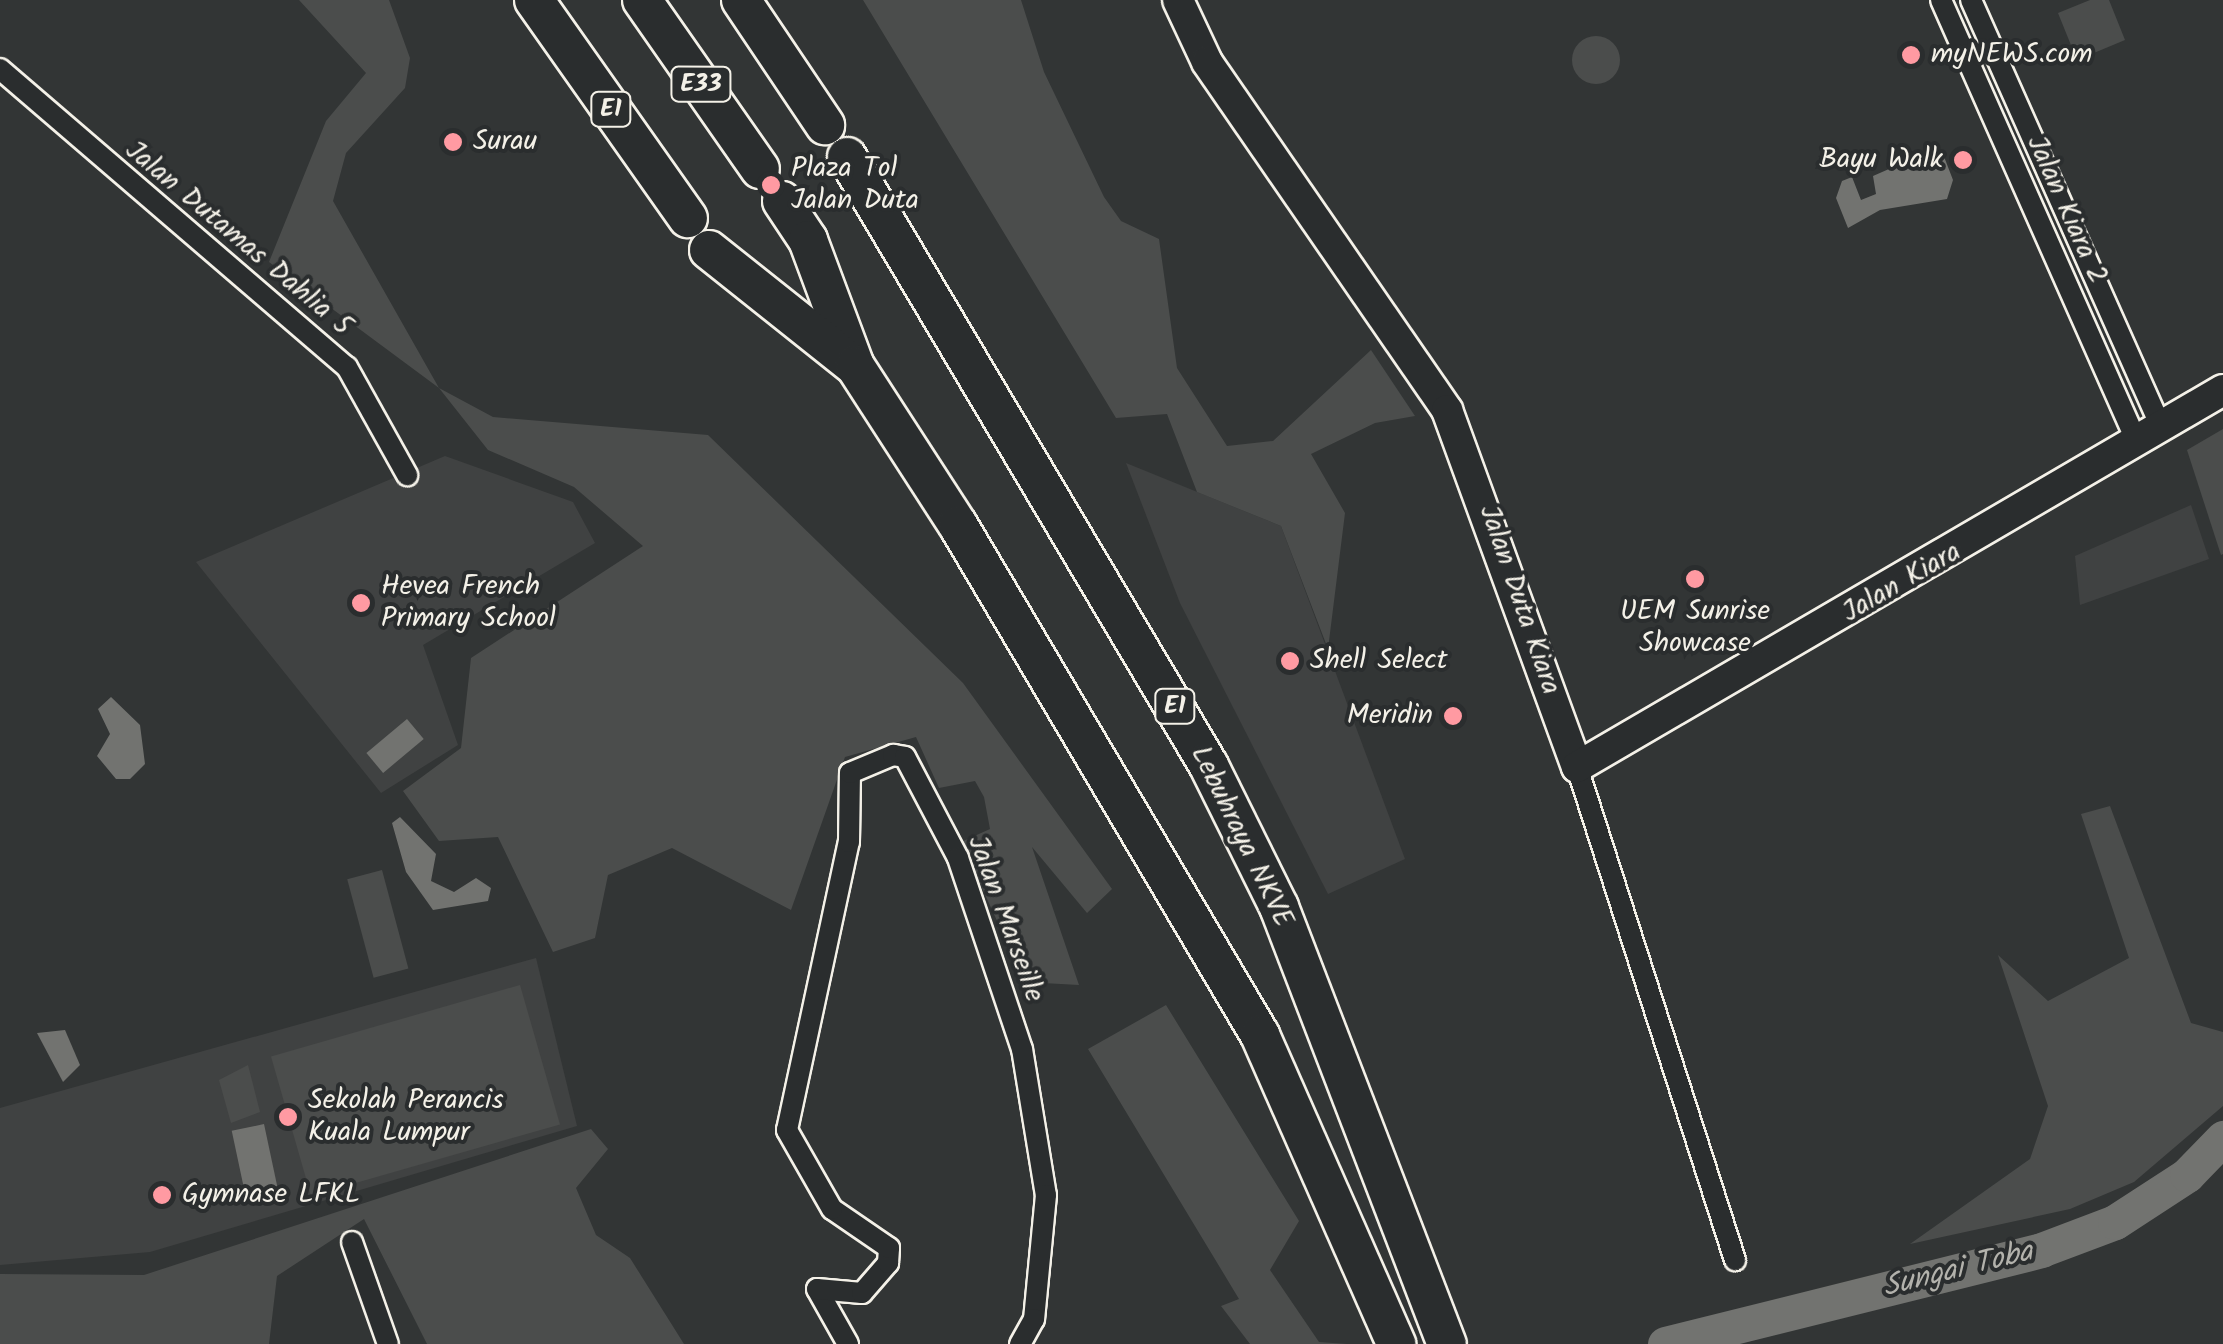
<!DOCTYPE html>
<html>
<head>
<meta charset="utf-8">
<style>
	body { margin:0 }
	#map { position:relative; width:2223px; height:1344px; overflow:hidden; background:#323535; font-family:Kalam,sans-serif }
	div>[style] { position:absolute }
	.built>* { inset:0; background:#404242 }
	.green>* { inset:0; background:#4b4d4c; transform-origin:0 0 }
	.round { border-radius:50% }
	.water>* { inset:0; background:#727370; transform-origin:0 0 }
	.river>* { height:35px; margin:-17.5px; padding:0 17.5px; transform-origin:17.5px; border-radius:17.5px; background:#727370 }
	.roads { filter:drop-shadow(2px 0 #f4f1e8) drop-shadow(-2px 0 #f4f1e8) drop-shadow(0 2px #f4f1e8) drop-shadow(0 -2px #f4f1e8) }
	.minor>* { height:20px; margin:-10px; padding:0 10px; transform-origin:10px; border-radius:10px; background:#2a2d2e }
	.secondary>* { height:30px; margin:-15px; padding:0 15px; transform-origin:15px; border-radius:15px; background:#2a2d2e }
	.motorway>* { height:38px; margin:-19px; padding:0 19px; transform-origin:19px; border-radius:19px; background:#2a2d2e }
	.dots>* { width:28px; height:28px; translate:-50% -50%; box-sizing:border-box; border:5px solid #2a2d2e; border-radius:50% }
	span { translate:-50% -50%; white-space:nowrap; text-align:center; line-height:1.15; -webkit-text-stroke:8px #2a2d2e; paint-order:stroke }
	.shield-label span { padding:2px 8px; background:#2a2d2e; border:2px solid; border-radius:8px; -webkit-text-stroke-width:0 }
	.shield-label { font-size:25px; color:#f4f1e8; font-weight:700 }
	.poi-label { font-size:28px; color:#f4f1e8 }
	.left { translate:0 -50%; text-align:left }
	.right { translate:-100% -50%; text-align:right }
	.street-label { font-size:28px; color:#f4f1e8 }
	.water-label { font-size:30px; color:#b3b2ac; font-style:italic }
</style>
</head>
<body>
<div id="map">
	<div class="built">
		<i style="clip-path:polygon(445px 456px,573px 502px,595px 543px,423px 645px,458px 745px,381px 793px,196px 562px)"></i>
		<i style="clip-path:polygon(1126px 463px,1281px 526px,1405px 859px,1328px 894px,1180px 603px)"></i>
		<i style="clip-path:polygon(2191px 505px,2209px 559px,2080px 605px,2075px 556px)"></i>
		<i style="clip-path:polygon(536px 958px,577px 1126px,150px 1252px,0 1265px,0 1108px)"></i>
	</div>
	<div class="green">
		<i style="clip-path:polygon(299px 0,389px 0,410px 58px,405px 88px,346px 153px,333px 201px,439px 388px,493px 417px,708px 435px,963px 683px,1112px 889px,1087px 913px,1032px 847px,1079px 985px,1025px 982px,961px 842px,990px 829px,984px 797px,975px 781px,939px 788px,916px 737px,845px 757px,791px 910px,672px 848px,608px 875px,595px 938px,553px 952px,498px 837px,439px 841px,403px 791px,461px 748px,471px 658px,643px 546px,574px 487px,488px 450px,439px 388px,269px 262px,326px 121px,366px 73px)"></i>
		<i style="clip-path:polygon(863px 0,1021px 0,1044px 72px,1104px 197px,1121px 221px,1159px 239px,1177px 368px,1227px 446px,1273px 441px,1371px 350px,1415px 416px,1375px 423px,1311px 454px,1345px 513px,1328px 649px,1281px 526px,1197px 492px,1167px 414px,1116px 418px)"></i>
		<i style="clip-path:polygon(2090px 0,2109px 0,2125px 40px,2077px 60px,2058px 13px)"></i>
		<i class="round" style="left:1572px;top:36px;width:48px;height:48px"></i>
		<i style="clip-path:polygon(2223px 429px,2223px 554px,2221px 555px,2187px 450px)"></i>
		<i style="clip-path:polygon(2110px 806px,2191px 1023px,2223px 1032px,2223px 1106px,2134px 1182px,2070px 1209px,1910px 1244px,2030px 1159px,2048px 1106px,1998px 955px,2048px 1001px,2129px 958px,2081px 814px)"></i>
		<i style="left:382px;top:870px;width:102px;height:36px;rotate:75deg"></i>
		<i style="left:520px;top:985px;width:145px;height:259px;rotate:74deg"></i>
		<i style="clip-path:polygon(1166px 1005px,1299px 1221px,1270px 1270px,1319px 1342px,1347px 1344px,1250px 1344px,1221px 1306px,1239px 1299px,1088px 1049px)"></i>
		<i style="clip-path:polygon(248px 1065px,260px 1112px,231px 1123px,219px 1080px)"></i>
		<i style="clip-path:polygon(591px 1129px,608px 1149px,576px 1188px,596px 1235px,630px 1258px,684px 1344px,427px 1344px,364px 1219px,277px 1276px,269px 1344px,0 1344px,0 1274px,144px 1275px)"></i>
	</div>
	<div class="water">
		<i style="clip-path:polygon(1930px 151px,1943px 154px,1953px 180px,1947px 199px,1880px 210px,1848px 228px,1836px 198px,1842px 181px,1852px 177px,1861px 200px,1876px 194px,1873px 176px)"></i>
		<i style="clip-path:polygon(111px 697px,140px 725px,145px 764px,130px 779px,116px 779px,97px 756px,110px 734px,98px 709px)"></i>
		<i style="left:407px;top:719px;width:26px;height:53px;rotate:50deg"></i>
		<i style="clip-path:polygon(400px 817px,436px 854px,431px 881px,454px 892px,476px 878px,491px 888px,488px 901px,433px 910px,406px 872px,392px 823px)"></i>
		<i style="clip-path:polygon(65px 1030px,80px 1065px,63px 1082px,37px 1033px)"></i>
		<i style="left:264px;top:1124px;width:69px;height:33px;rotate:78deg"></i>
	</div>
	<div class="river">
		<i style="left:1665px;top:1344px;width:388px;rotate:-14deg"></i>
		<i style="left:2041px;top:1250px;width:79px;rotate:-20.7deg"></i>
		<i style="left:2115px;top:1222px;width:86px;rotate:-33.1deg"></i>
		<i style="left:2187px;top:1175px;width:52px;rotate:-45.8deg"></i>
	</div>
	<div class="roads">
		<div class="minor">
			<i style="left:1941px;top:0;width:484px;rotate:66.1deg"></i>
			<i style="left:1971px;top:0;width:469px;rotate:66deg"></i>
			<i style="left:0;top:69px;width:457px;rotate:40.7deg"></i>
			<i style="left:347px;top:367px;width:124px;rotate:60.9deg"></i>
			<i style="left:1577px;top:767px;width:518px;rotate:72.23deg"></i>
			<i style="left:352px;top:1242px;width:108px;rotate:70.6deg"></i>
			<i style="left:848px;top:1344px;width:63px;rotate:-119.4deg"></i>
			<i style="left:817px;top:1289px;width:45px;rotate:5.1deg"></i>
			<i style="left:862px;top:1293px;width:40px;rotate:-49deg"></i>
			<i style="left:888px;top:1263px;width:15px;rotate:-86deg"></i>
			<i style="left:889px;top:1248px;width:69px;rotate:-145.6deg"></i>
			<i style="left:832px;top:1209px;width:91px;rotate:-119.7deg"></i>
			<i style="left:787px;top:1130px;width:295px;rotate:-77.9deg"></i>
			<i style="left:849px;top:842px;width:69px;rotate:-89.2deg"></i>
			<i style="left:850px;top:773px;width:47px;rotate:-22.7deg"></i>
			<i style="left:893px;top:755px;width:12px;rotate:9deg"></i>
			<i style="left:905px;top:757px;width:114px;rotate:62.3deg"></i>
			<i style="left:958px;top:858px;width:201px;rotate:71.5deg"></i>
			<i style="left:1022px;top:1049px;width:148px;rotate:80.7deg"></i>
			<i style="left:1046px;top:1195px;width:125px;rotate:95.5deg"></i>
			<i style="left:1034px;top:1319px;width:29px;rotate:119deg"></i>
		</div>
		<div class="secondary">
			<i style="left:1178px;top:0;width:68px;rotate:64.9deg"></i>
			<i style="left:1207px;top:62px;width:423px;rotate:55.4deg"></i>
			<i style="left:1447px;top:410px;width:380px;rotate:70deg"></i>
			<i style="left:1577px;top:767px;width:748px;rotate:-30.27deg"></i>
		</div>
		<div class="motorway">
			<i style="left:534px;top:0;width:267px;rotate:54.8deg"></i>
			<i style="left:642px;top:0;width:206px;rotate:55.1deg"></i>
			<i style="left:741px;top:0;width:151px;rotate:56.1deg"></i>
			<i style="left:847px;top:157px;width:708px;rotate:59.27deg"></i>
			<i style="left:1209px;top:766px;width:157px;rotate:63.6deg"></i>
			<i style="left:1279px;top:907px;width:468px;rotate:69deg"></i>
			<i style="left:782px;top:201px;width:47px;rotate:56.3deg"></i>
			<i style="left:808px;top:240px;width:132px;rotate:69.6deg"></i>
			<i style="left:709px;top:250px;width:186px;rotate:38.5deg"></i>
			<i style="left:855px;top:366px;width:189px;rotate:57.1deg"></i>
			<i style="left:958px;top:525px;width:593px;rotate:59.37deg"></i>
			<i style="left:1260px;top:1035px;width:338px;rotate:66.2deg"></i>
		</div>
	</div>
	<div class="dots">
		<i style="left:1911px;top:55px;background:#ff9aa2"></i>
		<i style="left:453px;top:142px;background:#ff9aa2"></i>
		<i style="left:1963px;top:160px;background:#ff9aa2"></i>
		<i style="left:771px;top:185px;background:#ff9aa2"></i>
		<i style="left:1695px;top:579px;background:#ff9aa2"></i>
		<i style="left:361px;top:603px;background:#ff9aa2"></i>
		<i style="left:1290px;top:661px;background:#ff9aa2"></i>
		<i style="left:1453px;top:716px;background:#ff9aa2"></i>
		<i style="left:288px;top:1117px;background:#ff9aa2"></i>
		<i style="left:162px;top:1195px;background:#ff9aa2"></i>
	</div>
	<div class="shield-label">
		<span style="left:701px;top:84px">E33</span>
		<span style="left:611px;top:109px">E1</span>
		<span style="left:1175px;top:706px">E1</span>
	</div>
	<div class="poi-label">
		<span class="left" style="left:1931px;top:55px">myNEWS.com</span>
		<span class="left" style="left:473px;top:142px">Surau</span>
		<span class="right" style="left:1943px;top:160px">Bayu Walk</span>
		<span class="left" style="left:791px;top:185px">Plaza Tol<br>Jalan Duta</span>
		<span class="left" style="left:381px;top:603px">Hevea French<br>Primary School</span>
		<span style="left:1695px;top:628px">UEM Sunrise<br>Showcase</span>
		<span class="left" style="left:1310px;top:661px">Shell Select</span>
		<span class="right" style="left:1433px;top:716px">Meridin</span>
		<span class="left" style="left:308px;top:1117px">Sekolah Perancis<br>Kuala Lumpur</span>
		<span class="left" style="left:182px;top:1195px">Gymnase LFKL</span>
	</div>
	<div class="street-label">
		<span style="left:2066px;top:210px;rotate:66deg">Jalan Kiara 2</span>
		<span style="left:238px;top:239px;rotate:40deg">Jalan Dutamas Dahlia 5</span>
		<span style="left:1902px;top:583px;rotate:-30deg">Jalan Kiara</span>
		<span style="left:1519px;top:600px;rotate:71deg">Jalan Duta Kiara</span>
		<span style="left:1241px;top:837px;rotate:64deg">Lebuhraya NKVE</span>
		<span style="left:1005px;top:919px;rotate:70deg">Jalan Marseille</span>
	</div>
	<div class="water-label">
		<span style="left:1958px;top:1270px;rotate:-14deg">Sungai Toba</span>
	</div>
</div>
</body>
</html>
